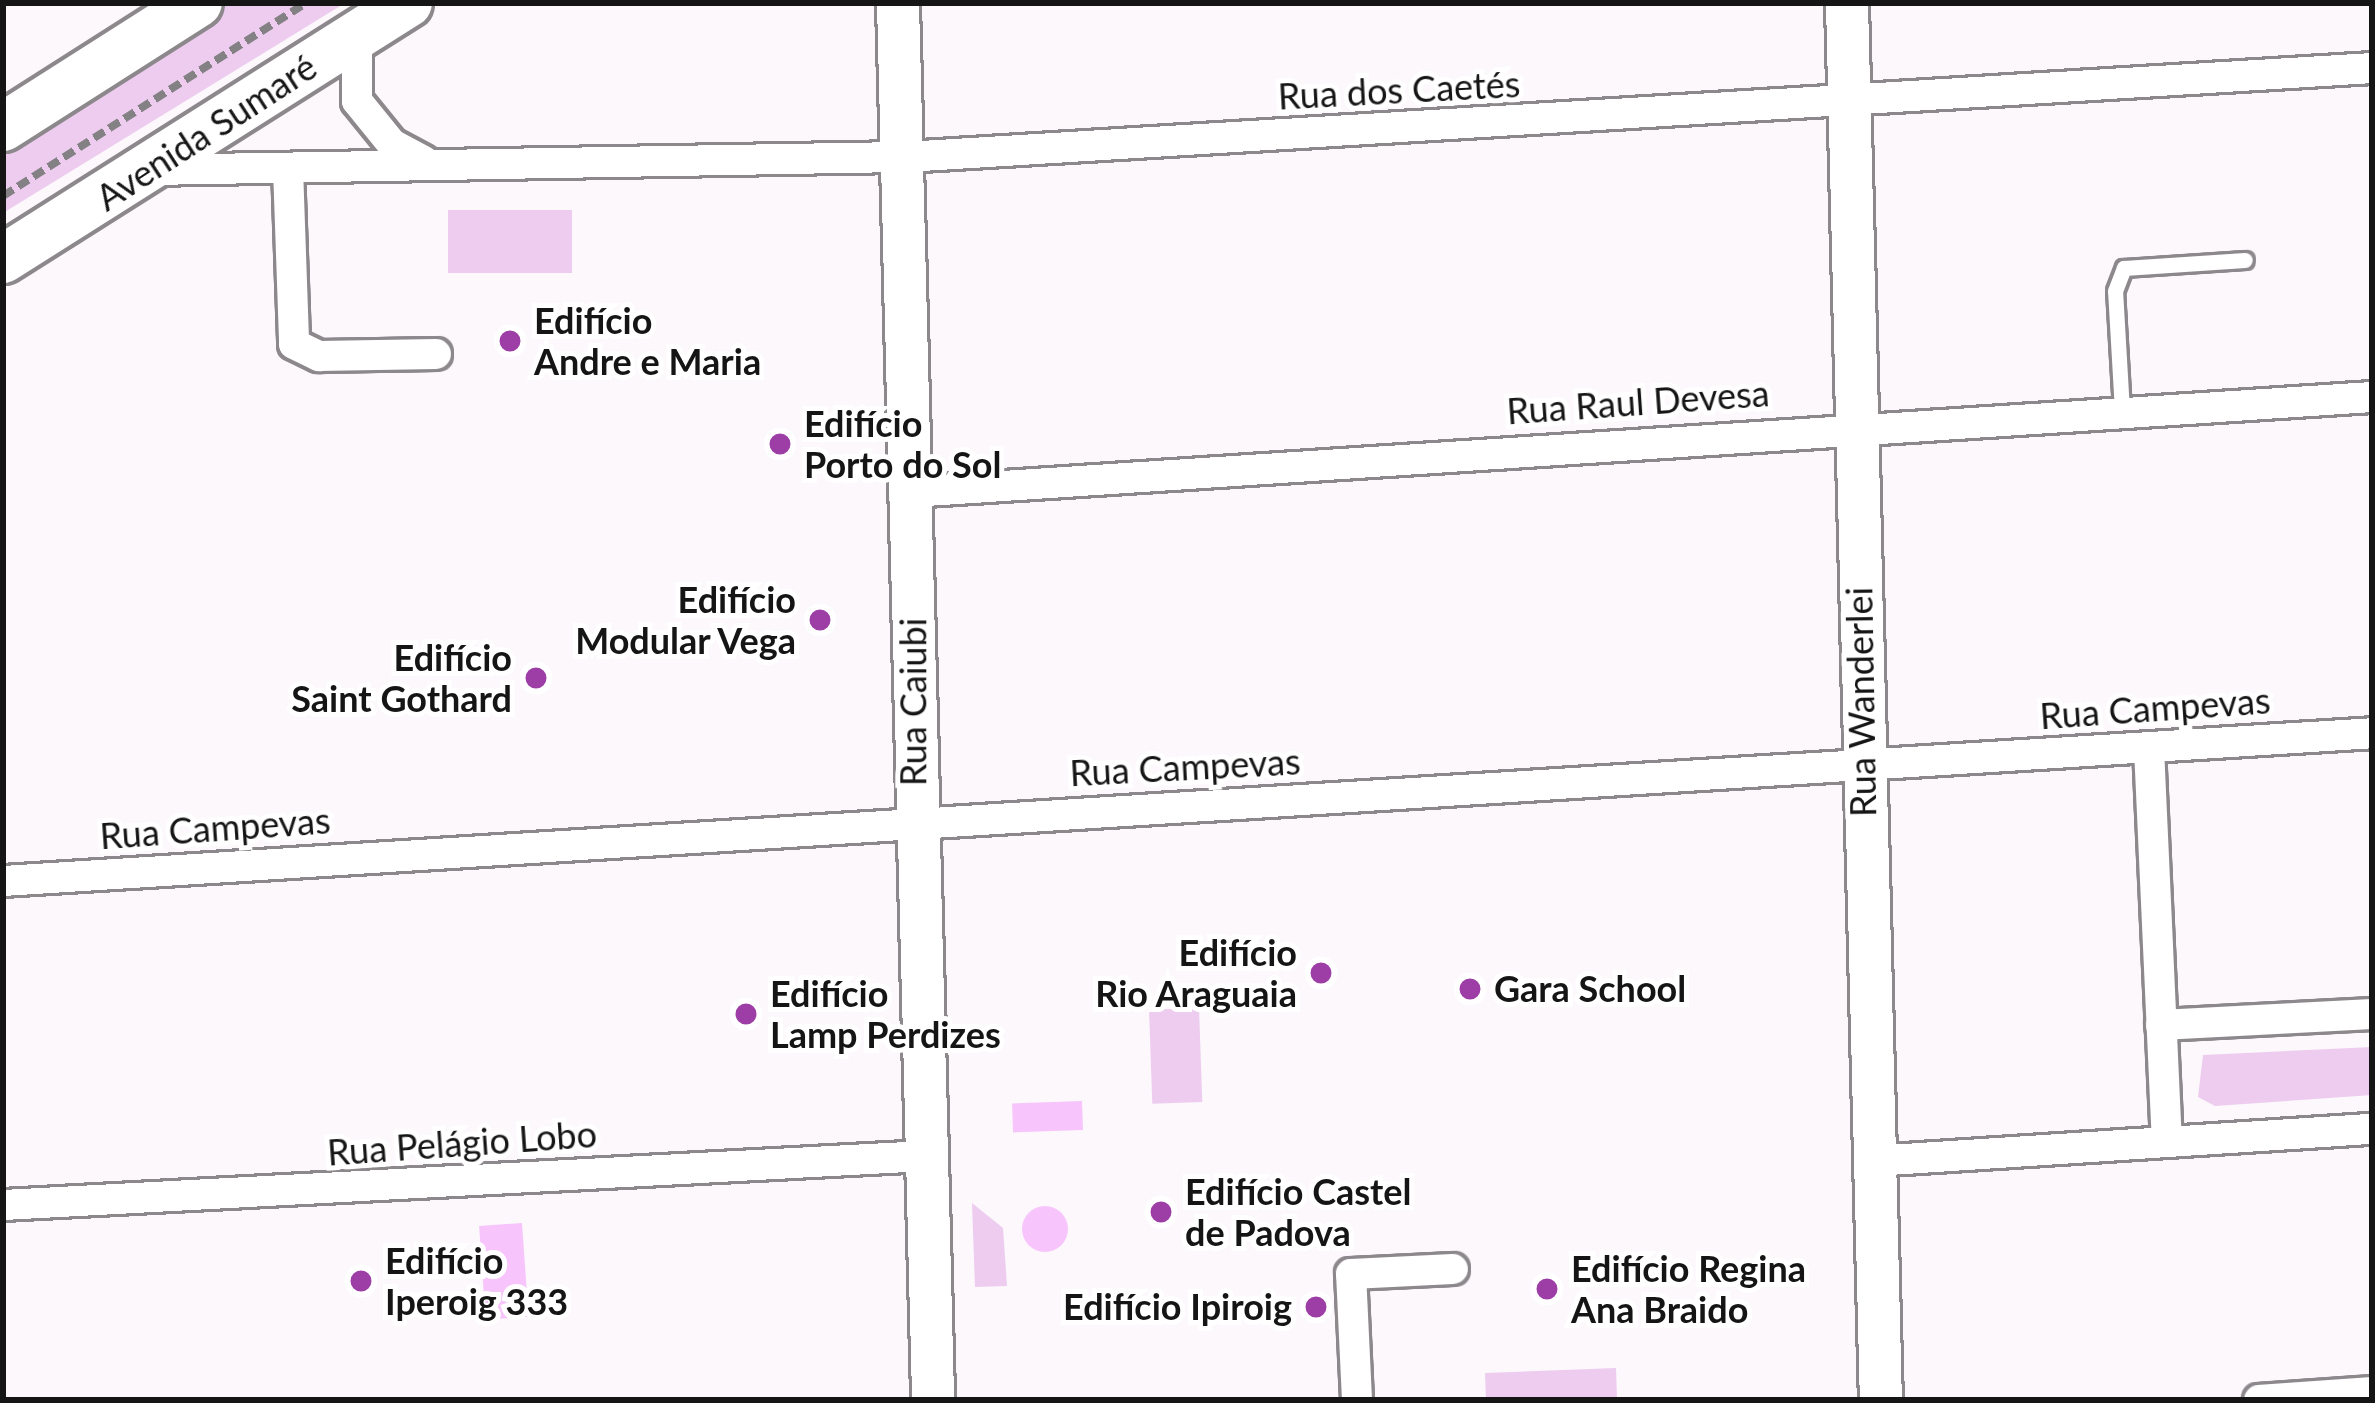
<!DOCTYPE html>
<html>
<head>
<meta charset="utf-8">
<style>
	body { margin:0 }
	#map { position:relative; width:2375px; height:1403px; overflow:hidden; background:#fcf8fc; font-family:Lato,sans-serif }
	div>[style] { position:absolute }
	.green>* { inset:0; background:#edccef; transform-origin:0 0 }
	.water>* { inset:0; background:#f7c5fb; transform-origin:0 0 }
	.round { border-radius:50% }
	.path>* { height:8px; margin-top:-4px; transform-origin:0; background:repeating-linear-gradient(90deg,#848184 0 12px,transparent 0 18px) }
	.roads { filter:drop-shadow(3px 0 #8c888c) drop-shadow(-3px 0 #8c888c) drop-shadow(0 3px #8c888c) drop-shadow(0 -3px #8c888c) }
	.lane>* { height:15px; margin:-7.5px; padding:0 7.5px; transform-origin:7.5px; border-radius:7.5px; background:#fff }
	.street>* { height:30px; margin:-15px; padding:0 15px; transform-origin:15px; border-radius:15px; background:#fff }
	.secondary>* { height:42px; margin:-21px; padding:0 21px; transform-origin:21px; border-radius:21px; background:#fff }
	.primary>* { height:48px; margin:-24px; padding:0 24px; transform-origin:24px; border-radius:24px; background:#fff }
	.dots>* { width:33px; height:33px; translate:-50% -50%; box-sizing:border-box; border:6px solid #fff; border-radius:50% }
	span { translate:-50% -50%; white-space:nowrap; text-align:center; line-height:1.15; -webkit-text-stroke:10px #fff; paint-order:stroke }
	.street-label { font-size:36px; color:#161516 }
	.poi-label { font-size:36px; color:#161516; font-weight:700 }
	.left { translate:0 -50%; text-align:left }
	.right { translate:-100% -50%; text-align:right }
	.frame { position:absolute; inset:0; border:6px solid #161516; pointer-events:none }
</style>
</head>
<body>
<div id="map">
	<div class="green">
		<i style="clip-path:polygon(212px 3px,345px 3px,3px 213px,3px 130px)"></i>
		<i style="left:448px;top:210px;width:124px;height:63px"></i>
		<i style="left:1199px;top:1008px;width:94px;height:50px;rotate:88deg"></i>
		<i style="clip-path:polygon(2372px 1047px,2372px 1095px,2215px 1106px,2198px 1097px,2203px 1055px)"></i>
		<i style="clip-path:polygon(972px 1203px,1003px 1228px,1007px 1286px,975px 1287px)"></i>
		<i style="clip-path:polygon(1616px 1368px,1617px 1400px,1486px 1400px,1485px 1373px)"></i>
	</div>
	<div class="water">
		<i style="left:1082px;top:1101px;width:29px;height:70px;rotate:88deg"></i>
		<i class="round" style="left:1022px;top:1206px;width:46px;height:46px"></i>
		<i style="left:522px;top:1223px;width:94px;height:43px;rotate:86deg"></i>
	</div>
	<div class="path">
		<i style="left:3px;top:196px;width:359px;rotate:-32.5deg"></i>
	</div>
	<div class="roads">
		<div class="lane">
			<i style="left:2122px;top:411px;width:120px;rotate:-93.3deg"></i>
			<i style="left:2115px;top:291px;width:25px;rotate:-69deg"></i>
			<i style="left:2124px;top:268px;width:121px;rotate:-3.8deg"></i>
		</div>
		<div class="street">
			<i style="left:357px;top:34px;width:67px;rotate:90deg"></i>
			<i style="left:357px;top:101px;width:55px;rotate:50.9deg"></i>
			<i style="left:392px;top:144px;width:36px;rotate:28deg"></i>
			<i style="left:288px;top:168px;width:176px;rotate:88deg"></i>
			<i style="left:294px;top:344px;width:28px;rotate:26deg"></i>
			<i style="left:319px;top:356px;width:117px;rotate:-1deg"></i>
			<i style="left:149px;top:170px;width:756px;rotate:-0.99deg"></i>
			<i style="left:905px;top:157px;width:1470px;rotate:-3.47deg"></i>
			<i style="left:911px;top:492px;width:1464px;rotate:-3.72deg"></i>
			<i style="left:2149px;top:748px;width:394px;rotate:87.4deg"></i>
			<i style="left:3px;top:881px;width:2374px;rotate:-3.57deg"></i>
			<i style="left:2161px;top:1025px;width:211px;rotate:-3deg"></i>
			<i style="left:1874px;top:1161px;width:499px;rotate:-3.7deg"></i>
			<i style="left:3px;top:1205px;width:923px;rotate:-3.04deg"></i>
			<i style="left:1357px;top:1400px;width:126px;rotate:-92.7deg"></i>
			<i style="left:1351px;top:1274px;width:102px;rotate:-2.8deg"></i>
			<i style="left:2259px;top:1400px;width:113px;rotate:-4deg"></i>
		</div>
		<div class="secondary">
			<i style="left:898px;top:3px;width:1397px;rotate:88.56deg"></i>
			<i style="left:1847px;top:3px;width:1397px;rotate:88.61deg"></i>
		</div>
		<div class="primary">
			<i style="left:3px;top:127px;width:231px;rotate:-32.5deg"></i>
			<i style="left:3px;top:259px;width:479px;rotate:-32.3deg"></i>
		</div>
	</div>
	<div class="dots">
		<i style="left:510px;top:341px;background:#9d3da6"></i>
		<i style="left:780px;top:444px;background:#9d3da6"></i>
		<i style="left:820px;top:620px;background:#9d3da6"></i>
		<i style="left:536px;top:678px;background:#9d3da6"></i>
		<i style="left:1321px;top:973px;background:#9d3da6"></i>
		<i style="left:1470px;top:989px;background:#9d3da6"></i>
		<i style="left:746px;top:1014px;background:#9d3da6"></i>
		<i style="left:1161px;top:1212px;background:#9d3da6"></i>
		<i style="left:361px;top:1281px;background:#9d3da6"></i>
		<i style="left:1547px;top:1289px;background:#9d3da6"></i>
		<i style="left:1316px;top:1307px;background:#9d3da6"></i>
	</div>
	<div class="street-label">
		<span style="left:1399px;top:90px;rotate:-3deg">Rua dos Caetés</span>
		<span style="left:206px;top:132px;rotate:-33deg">Avenida Sumaré</span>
		<span style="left:1638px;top:402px;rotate:-4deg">Rua Raul Devesa</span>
		<span style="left:913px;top:702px;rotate:-90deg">Rua Caiubi</span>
		<span style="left:1861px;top:702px;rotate:-91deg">Rua Wanderlei</span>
		<span style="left:2155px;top:708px;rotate:-4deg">Rua Campevas</span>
		<span style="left:1185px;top:767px;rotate:-3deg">Rua Campevas</span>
		<span style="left:215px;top:828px;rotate:-4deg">Rua Campevas</span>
		<span style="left:462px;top:1143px;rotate:-4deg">Rua Pelágio Lobo</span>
	</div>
	<div class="poi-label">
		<span class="left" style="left:534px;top:341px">Edifício<br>Andre e Maria</span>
		<span class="left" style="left:804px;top:444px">Edifício<br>Porto do Sol</span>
		<span class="right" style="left:796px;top:620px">Edifício<br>Modular Vega</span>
		<span class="right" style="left:512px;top:678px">Edifício<br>Saint Gothard</span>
		<span class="right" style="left:1297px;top:973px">Edifício<br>Rio Araguaia</span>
		<span class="left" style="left:1494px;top:989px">Gara School</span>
		<span class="left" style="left:770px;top:1014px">Edifício<br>Lamp Perdizes</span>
		<span class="left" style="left:1185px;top:1212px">Edifício Castel<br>de Padova</span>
		<span class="left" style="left:385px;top:1281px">Edifício<br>Iperoig 333</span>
		<span class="left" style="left:1571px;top:1289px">Edifício Regina<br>Ana Braido</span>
		<span class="right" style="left:1292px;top:1307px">Edifício Ipiroig</span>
	</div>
	<div class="frame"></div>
</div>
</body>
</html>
